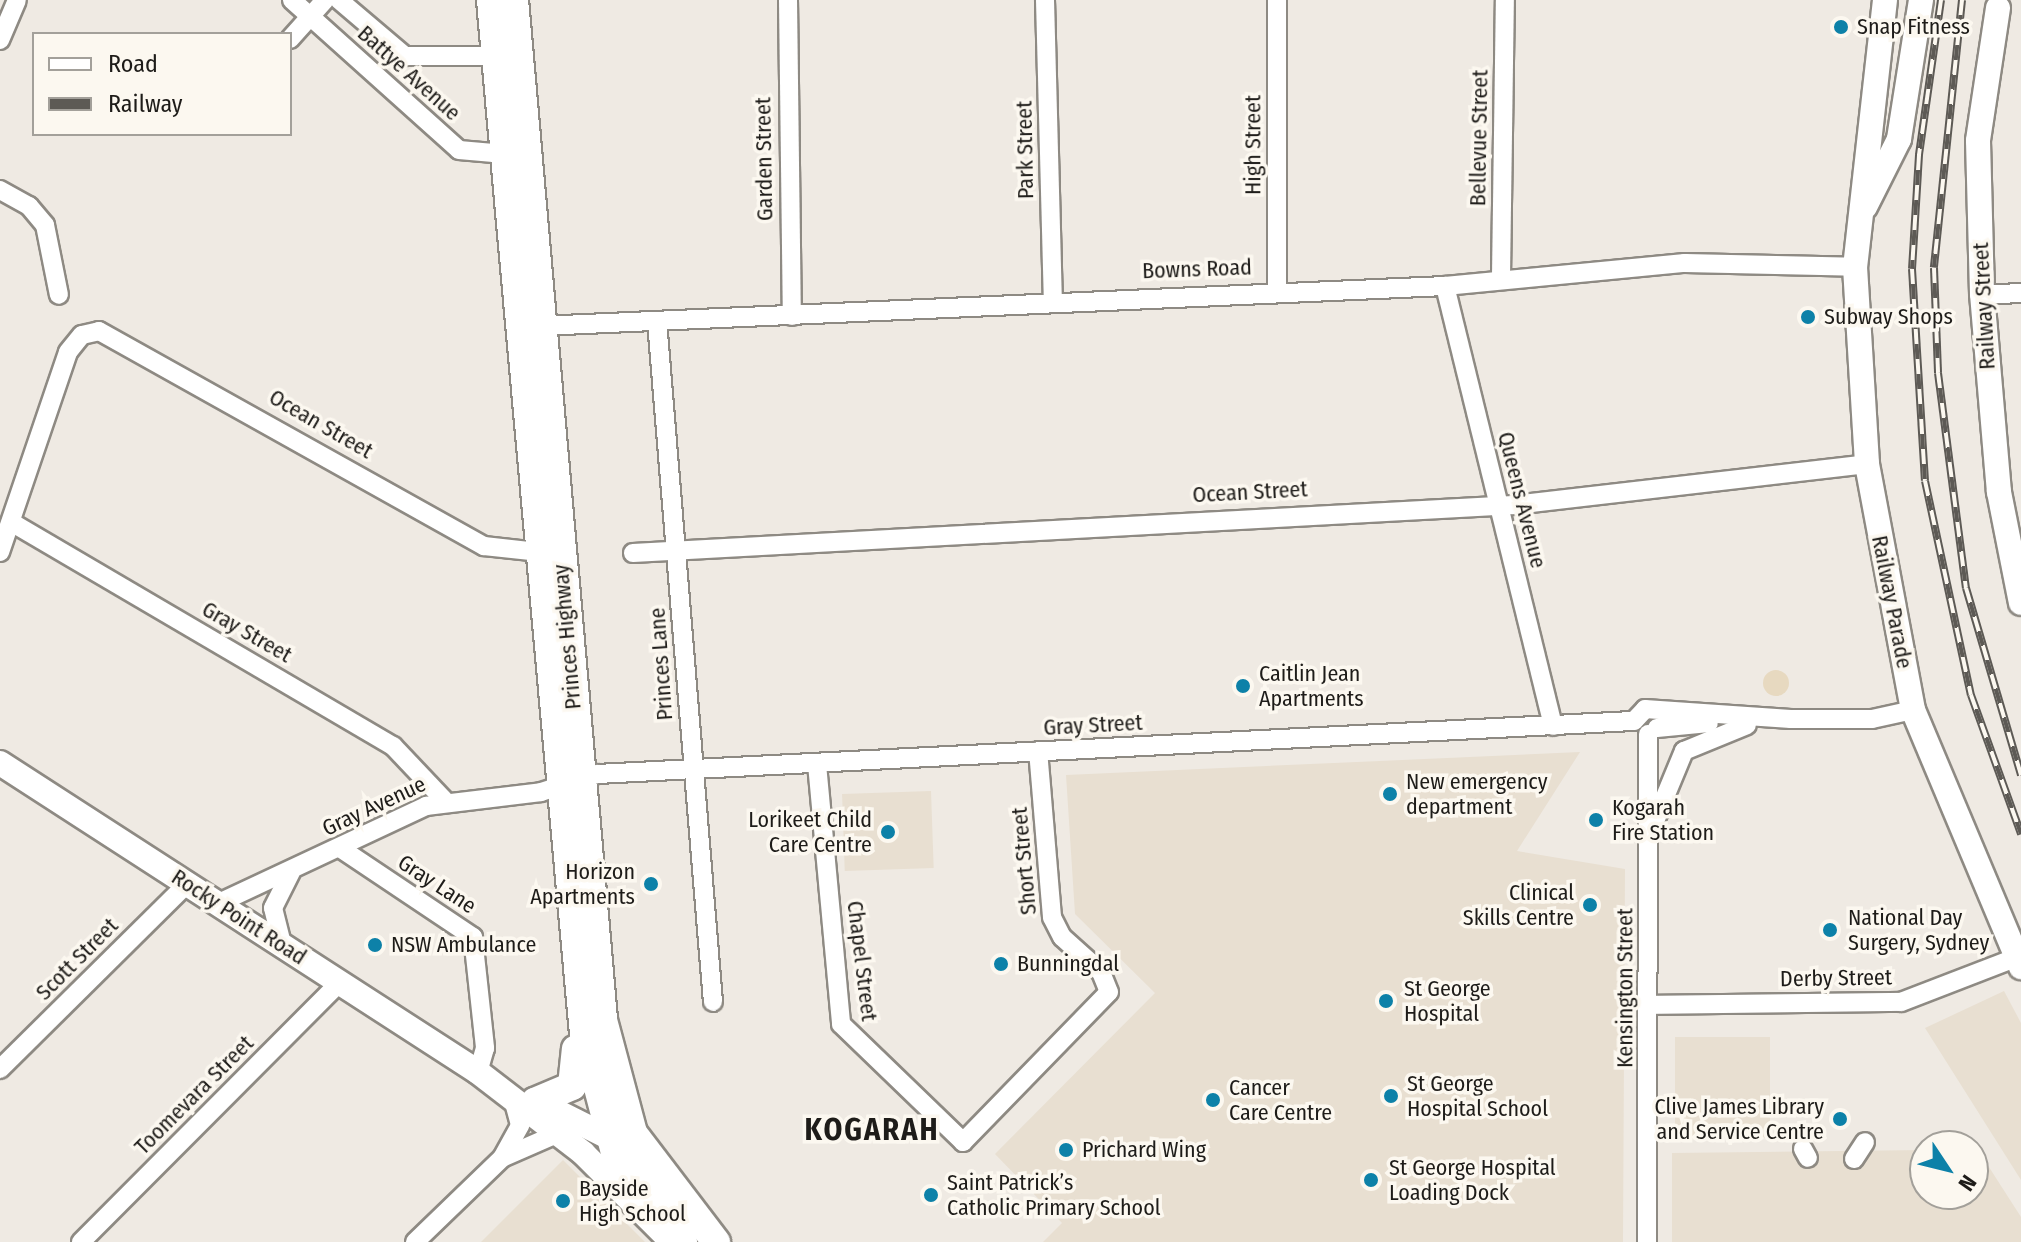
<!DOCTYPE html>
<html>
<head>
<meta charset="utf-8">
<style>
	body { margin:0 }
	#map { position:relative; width:2021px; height:1242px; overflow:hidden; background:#efeae3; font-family:"Fira Sans Condensed",sans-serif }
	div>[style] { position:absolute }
	.built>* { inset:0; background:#e8dfd1; transform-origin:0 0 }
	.green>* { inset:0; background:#e7d9c0 }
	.round { border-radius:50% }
	.roads { filter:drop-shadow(2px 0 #8e8a83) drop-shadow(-2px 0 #8e8a83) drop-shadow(0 2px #8e8a83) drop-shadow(0 -2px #8e8a83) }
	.minor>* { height:18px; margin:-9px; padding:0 9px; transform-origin:9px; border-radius:9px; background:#fff }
	.major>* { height:24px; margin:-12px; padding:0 12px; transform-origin:12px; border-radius:12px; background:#fff }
	.highway>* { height:28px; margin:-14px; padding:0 14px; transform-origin:14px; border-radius:14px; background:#fff }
	.rail>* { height:8px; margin-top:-4px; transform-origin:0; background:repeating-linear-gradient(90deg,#fcf8f0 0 15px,#5d5a55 0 30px); box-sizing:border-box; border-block:2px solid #5d5a55 }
	.dots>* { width:22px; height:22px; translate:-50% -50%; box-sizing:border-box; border:4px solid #fcf8f0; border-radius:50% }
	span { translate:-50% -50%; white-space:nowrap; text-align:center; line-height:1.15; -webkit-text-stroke:7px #fcf8f0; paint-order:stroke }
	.poi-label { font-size:22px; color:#1e1c19 }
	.left { translate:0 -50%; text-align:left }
	.right { translate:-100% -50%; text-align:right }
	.street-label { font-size:22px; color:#1e1c19 }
	.district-label { font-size:30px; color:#1e1c19; font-weight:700; letter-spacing:2px }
	.legend { position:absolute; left:32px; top:32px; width:260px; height:104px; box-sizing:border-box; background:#fcf8f0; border:2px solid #a3a09a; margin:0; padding:10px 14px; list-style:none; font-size:24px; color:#1e1c19 }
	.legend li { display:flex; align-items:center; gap:16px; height:40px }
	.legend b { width:40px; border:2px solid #a3a09a }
	.north { position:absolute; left:1909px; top:1130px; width:80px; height:80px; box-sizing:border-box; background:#fcf8f0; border:2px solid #a3a09a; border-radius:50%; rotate:125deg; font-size:22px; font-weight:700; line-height:32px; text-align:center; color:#1e1c19 }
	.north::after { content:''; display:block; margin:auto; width:28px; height:36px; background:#0d81a8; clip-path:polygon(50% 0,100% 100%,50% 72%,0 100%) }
</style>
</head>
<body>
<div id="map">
	<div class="built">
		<i style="clip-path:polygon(1580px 752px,1517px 851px,1625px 869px,1623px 1242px,1043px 1242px,1062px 1223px,995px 1154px,1155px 993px,1075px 914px,1066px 775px)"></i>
		<i style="left:931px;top:791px;width:77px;height:89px;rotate:88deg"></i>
		<i style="clip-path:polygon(2004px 991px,2021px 1023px,2021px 1180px,1925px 1028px)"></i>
		<i style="left:1675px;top:1037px;width:95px;height:101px"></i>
		<i style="clip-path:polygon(1925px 1150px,1925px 1194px,1973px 1194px,1978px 1150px,2021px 1217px,2021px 1242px,1672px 1242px,1672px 1153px)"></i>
		<i style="clip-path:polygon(563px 1160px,645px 1242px,481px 1242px)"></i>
	</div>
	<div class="green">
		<i class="round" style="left:1763px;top:670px;width:26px;height:26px"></i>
	</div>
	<div class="roads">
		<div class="minor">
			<i style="left:292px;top:0;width:224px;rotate:41.9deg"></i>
			<i style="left:459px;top:150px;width:46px;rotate:5deg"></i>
			<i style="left:339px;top:0;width:87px;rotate:40.3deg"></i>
			<i style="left:405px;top:56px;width:90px"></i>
			<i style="left:788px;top:0;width:316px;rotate:89.3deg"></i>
			<i style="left:1045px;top:0;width:299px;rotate:88.5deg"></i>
			<i style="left:1277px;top:0;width:290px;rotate:90deg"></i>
			<i style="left:290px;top:39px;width:52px;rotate:-48.1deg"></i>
			<i style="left:0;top:40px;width:43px;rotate:-67deg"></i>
			<i style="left:0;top:190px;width:33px;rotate:29deg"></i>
			<i style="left:29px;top:206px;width:25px;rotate:50deg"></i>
			<i style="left:45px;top:225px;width:71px;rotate:78.7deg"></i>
			<i style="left:1501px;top:277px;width:277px;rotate:-89.2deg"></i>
			<i style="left:1445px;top:286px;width:453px;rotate:76.2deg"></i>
			<i style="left:1982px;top:294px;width:39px;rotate:-1deg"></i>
			<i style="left:657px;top:321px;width:683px;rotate:85.3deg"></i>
			<i style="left:540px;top:326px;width:906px;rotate:-2.53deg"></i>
			<i style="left:1445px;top:286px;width:241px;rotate:-5.5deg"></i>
			<i style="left:1685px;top:263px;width:170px;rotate:1.3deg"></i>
			<i style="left:11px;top:522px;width:443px;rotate:30.4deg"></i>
			<i style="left:393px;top:746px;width:74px;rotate:46.6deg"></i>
			<i style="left:0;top:552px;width:211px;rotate:-71.2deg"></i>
			<i style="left:68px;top:352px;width:22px;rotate:-51deg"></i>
			<i style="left:82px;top:335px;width:17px;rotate:-13deg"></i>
			<i style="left:99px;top:331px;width:441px;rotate:29.2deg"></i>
			<i style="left:484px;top:546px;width:54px;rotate:6.3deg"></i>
			<i style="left:633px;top:553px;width:882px;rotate:-3.12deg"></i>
			<i style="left:1514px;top:505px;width:355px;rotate:-6.6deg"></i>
			<i style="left:1634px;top:721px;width:16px;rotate:-47deg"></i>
			<i style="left:1645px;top:709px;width:146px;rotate:3.9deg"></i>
			<i style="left:1791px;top:719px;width:81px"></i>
			<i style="left:1872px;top:719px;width:42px;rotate:-12.4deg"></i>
			<i style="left:1657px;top:728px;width:52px;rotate:-5.5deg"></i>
			<i style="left:817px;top:764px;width:261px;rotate:84.7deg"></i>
			<i style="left:841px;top:1024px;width:170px;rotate:44deg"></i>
			<i style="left:963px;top:1142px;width:209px;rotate:-45.8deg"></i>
			<i style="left:1109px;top:992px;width:22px;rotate:-112deg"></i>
			<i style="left:1101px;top:972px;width:52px;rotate:-138.1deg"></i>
			<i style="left:1062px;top:937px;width:22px;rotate:-117deg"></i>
			<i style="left:1052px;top:917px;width:166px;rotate:-94.8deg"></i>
			<i style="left:1655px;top:821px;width:76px;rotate:-67.5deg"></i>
			<i style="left:1684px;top:751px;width:68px;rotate:-22.4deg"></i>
			<i style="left:340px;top:848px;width:160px;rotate:33.8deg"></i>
			<i style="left:473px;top:937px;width:112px;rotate:83.8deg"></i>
			<i style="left:485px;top:1048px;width:25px;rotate:106deg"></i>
			<i style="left:219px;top:903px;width:229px;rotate:-25.1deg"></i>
			<i style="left:426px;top:806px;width:116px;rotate:-6.9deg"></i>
			<i style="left:541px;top:792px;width:59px;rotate:-17.8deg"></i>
			<i style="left:597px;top:774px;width:1038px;rotate:-2.93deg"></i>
			<i style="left:282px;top:944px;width:37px;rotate:-104deg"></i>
			<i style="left:273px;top:908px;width:40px;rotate:-63.4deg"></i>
			<i style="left:1649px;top:1005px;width:252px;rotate:-0.7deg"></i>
			<i style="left:1901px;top:1002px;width:122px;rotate:-21.1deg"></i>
			<i style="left:0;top:1069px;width:263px;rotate:-44.7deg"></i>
			<i style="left:1803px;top:1149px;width:10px;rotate:61deg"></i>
			<i style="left:504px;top:1157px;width:60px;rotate:-23.6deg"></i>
			<i style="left:1854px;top:1159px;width:20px;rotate:-57deg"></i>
			<i style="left:81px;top:1242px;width:367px;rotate:-45.1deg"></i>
			<i style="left:415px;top:1242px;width:121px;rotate:-44deg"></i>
			<i style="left:502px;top:1158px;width:38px;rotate:-61deg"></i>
			<i style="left:520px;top:1125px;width:27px;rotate:-105deg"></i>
			<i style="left:1647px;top:1242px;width:508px;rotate:-89.89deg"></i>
		</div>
		<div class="major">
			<i style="left:1885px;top:0;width:269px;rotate:96.4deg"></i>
			<i style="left:1855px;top:267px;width:197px;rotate:86.5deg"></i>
			<i style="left:1867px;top:464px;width:250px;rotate:79.4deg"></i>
			<i style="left:1913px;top:710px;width:279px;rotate:67.2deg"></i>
			<i style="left:1998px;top:8px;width:134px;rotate:98.6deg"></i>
			<i style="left:1978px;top:141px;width:153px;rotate:88.5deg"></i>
			<i style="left:1982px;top:294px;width:199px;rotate:85.1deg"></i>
			<i style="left:1999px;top:492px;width:113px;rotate:78.8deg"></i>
			<i style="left:1865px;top:207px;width:76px;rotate:-63.4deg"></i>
			<i style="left:1899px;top:139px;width:141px;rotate:-81deg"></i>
			<i style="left:0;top:763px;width:569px;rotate:32.88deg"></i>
			<i style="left:478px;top:1072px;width:133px;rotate:37.6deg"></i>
			<i style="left:583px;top:1153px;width:115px;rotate:45deg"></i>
			<i style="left:534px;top:1100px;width:98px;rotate:26.6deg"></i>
		</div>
		<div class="highway">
			<i style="left:491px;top:0;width:1038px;rotate:84.86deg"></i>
			<i style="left:584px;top:1034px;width:123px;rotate:75.4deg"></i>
			<i style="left:615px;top:1153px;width:112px;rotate:52.6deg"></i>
			<i style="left:514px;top:0;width:1024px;rotate:85.01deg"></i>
			<i style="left:603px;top:1020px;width:117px;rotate:75.1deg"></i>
			<i style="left:633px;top:1133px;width:137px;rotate:52.7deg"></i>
			<i style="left:537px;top:1101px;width:38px;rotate:-23deg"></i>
			<i style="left:572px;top:1086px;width:37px;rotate:-84deg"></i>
		</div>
	</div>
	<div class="rail">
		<i style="left:1941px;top:0;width:157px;rotate:98.1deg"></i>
		<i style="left:1919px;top:155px;width:114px;rotate:93.5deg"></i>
		<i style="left:1912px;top:269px;width:212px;rotate:86.5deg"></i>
		<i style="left:1925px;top:481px;width:219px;rotate:77.9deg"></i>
		<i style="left:1971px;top:695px;width:148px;rotate:70.2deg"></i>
		<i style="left:1962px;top:0;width:269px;rotate:96deg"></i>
		<i style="left:1934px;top:268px;width:105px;rotate:87.8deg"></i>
		<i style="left:1938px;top:373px;width:217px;rotate:82.6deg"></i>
		<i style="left:1966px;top:588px;width:195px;rotate:73.6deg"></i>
	</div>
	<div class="dots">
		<i style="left:1841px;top:27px;background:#0d81a8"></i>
		<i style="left:1808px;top:317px;background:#0d81a8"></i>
		<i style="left:1243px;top:686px;background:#0d81a8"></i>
		<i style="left:1390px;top:794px;background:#0d81a8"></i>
		<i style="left:1596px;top:820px;background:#0d81a8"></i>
		<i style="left:888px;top:832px;background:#0d81a8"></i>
		<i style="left:651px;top:884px;background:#0d81a8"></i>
		<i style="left:1590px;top:905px;background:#0d81a8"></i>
		<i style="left:1830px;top:930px;background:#0d81a8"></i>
		<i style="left:375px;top:945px;background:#0d81a8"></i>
		<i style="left:1001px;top:964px;background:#0d81a8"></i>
		<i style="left:1386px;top:1001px;background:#0d81a8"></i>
		<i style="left:1391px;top:1096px;background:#0d81a8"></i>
		<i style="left:1213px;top:1100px;background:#0d81a8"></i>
		<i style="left:1840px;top:1119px;background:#0d81a8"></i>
		<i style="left:1066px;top:1150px;background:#0d81a8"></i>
		<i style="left:1371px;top:1180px;background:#0d81a8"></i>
		<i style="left:931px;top:1195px;background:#0d81a8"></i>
		<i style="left:563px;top:1201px;background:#0d81a8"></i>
	</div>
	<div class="poi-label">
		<span class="left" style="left:1857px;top:27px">Snap Fitness</span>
		<span class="left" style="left:1824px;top:317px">Subway Shops</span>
		<span class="left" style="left:1259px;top:686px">Caitlin Jean<br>Apartments</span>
		<span class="left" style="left:1406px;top:794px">New emergency<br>department</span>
		<span class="left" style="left:1612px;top:820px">Kogarah<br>Fire Station</span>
		<span class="right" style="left:872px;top:832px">Lorikeet Child<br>Care Centre</span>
		<span class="right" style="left:635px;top:884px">Horizon<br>Apartments</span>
		<span class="right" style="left:1574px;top:905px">Clinical<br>Skills Centre</span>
		<span class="left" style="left:1848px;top:930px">National Day<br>Surgery, Sydney</span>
		<span class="left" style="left:391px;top:945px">NSW Ambulance</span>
		<span class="left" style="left:1017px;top:964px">Bunningdal</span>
		<span class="left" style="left:1404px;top:1001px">St George<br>Hospital</span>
		<span class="left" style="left:1407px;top:1096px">St George<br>Hospital School</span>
		<span class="left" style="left:1229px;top:1100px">Cancer<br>Care Centre</span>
		<span class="right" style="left:1824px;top:1119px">Clive James Library<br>and Service Centre</span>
		<span class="left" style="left:1082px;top:1150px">Prichard Wing</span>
		<span class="left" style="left:1389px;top:1180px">St George Hospital<br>Loading Dock</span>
		<span class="left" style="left:947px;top:1195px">Saint Patrick’s<br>Catholic Primary School</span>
		<span class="left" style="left:579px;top:1201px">Bayside<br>High School</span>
	</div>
	<div class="street-label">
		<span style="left:409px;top:73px;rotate:42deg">Battye Avenue</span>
		<span style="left:1479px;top:138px;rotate:-89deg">Bellevue Street</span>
		<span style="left:1253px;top:145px;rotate:-90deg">High Street</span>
		<span style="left:1025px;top:150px;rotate:-91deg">Park Street</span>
		<span style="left:764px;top:159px;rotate:-91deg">Garden Street</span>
		<span style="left:1197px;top:269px;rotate:-2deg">Bowns Road</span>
		<span style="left:1984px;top:306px;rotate:-93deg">Railway Street</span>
		<span style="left:321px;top:424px;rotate:30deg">Ocean Street</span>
		<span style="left:1250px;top:492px;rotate:-3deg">Ocean Street</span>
		<span style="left:1522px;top:500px;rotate:76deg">Queens Avenue</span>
		<span style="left:1892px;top:602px;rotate:79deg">Railway Parade</span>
		<span style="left:247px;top:632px;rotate:30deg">Gray Street</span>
		<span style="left:567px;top:637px;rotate:-95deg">Princes Highway</span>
		<span style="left:661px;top:664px;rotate:-94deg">Princes Lane</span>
		<span style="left:1093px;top:725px;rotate:-3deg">Gray Street</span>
		<span style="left:374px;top:806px;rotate:-25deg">Gray Avenue</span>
		<span style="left:1024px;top:861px;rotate:-95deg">Short Street</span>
		<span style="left:437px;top:884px;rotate:33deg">Gray Lane</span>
		<span style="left:239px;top:917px;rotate:33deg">Rocky Point Road</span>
		<span style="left:77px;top:959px;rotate:-45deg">Scott Street</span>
		<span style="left:862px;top:961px;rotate:83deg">Chapel Street</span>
		<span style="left:1836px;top:978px;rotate:-1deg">Derby Street</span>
		<span style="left:1625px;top:988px;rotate:-90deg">Kensington Street</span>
		<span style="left:194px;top:1095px;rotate:-45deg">Toomevara Street</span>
	</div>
	<div class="district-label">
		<span style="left:872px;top:1130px">KOGARAH</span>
	</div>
	<ul class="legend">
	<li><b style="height:10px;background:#fff"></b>Road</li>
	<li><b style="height:10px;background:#5d5a55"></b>Railway</li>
	</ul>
	<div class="north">N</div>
</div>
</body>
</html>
